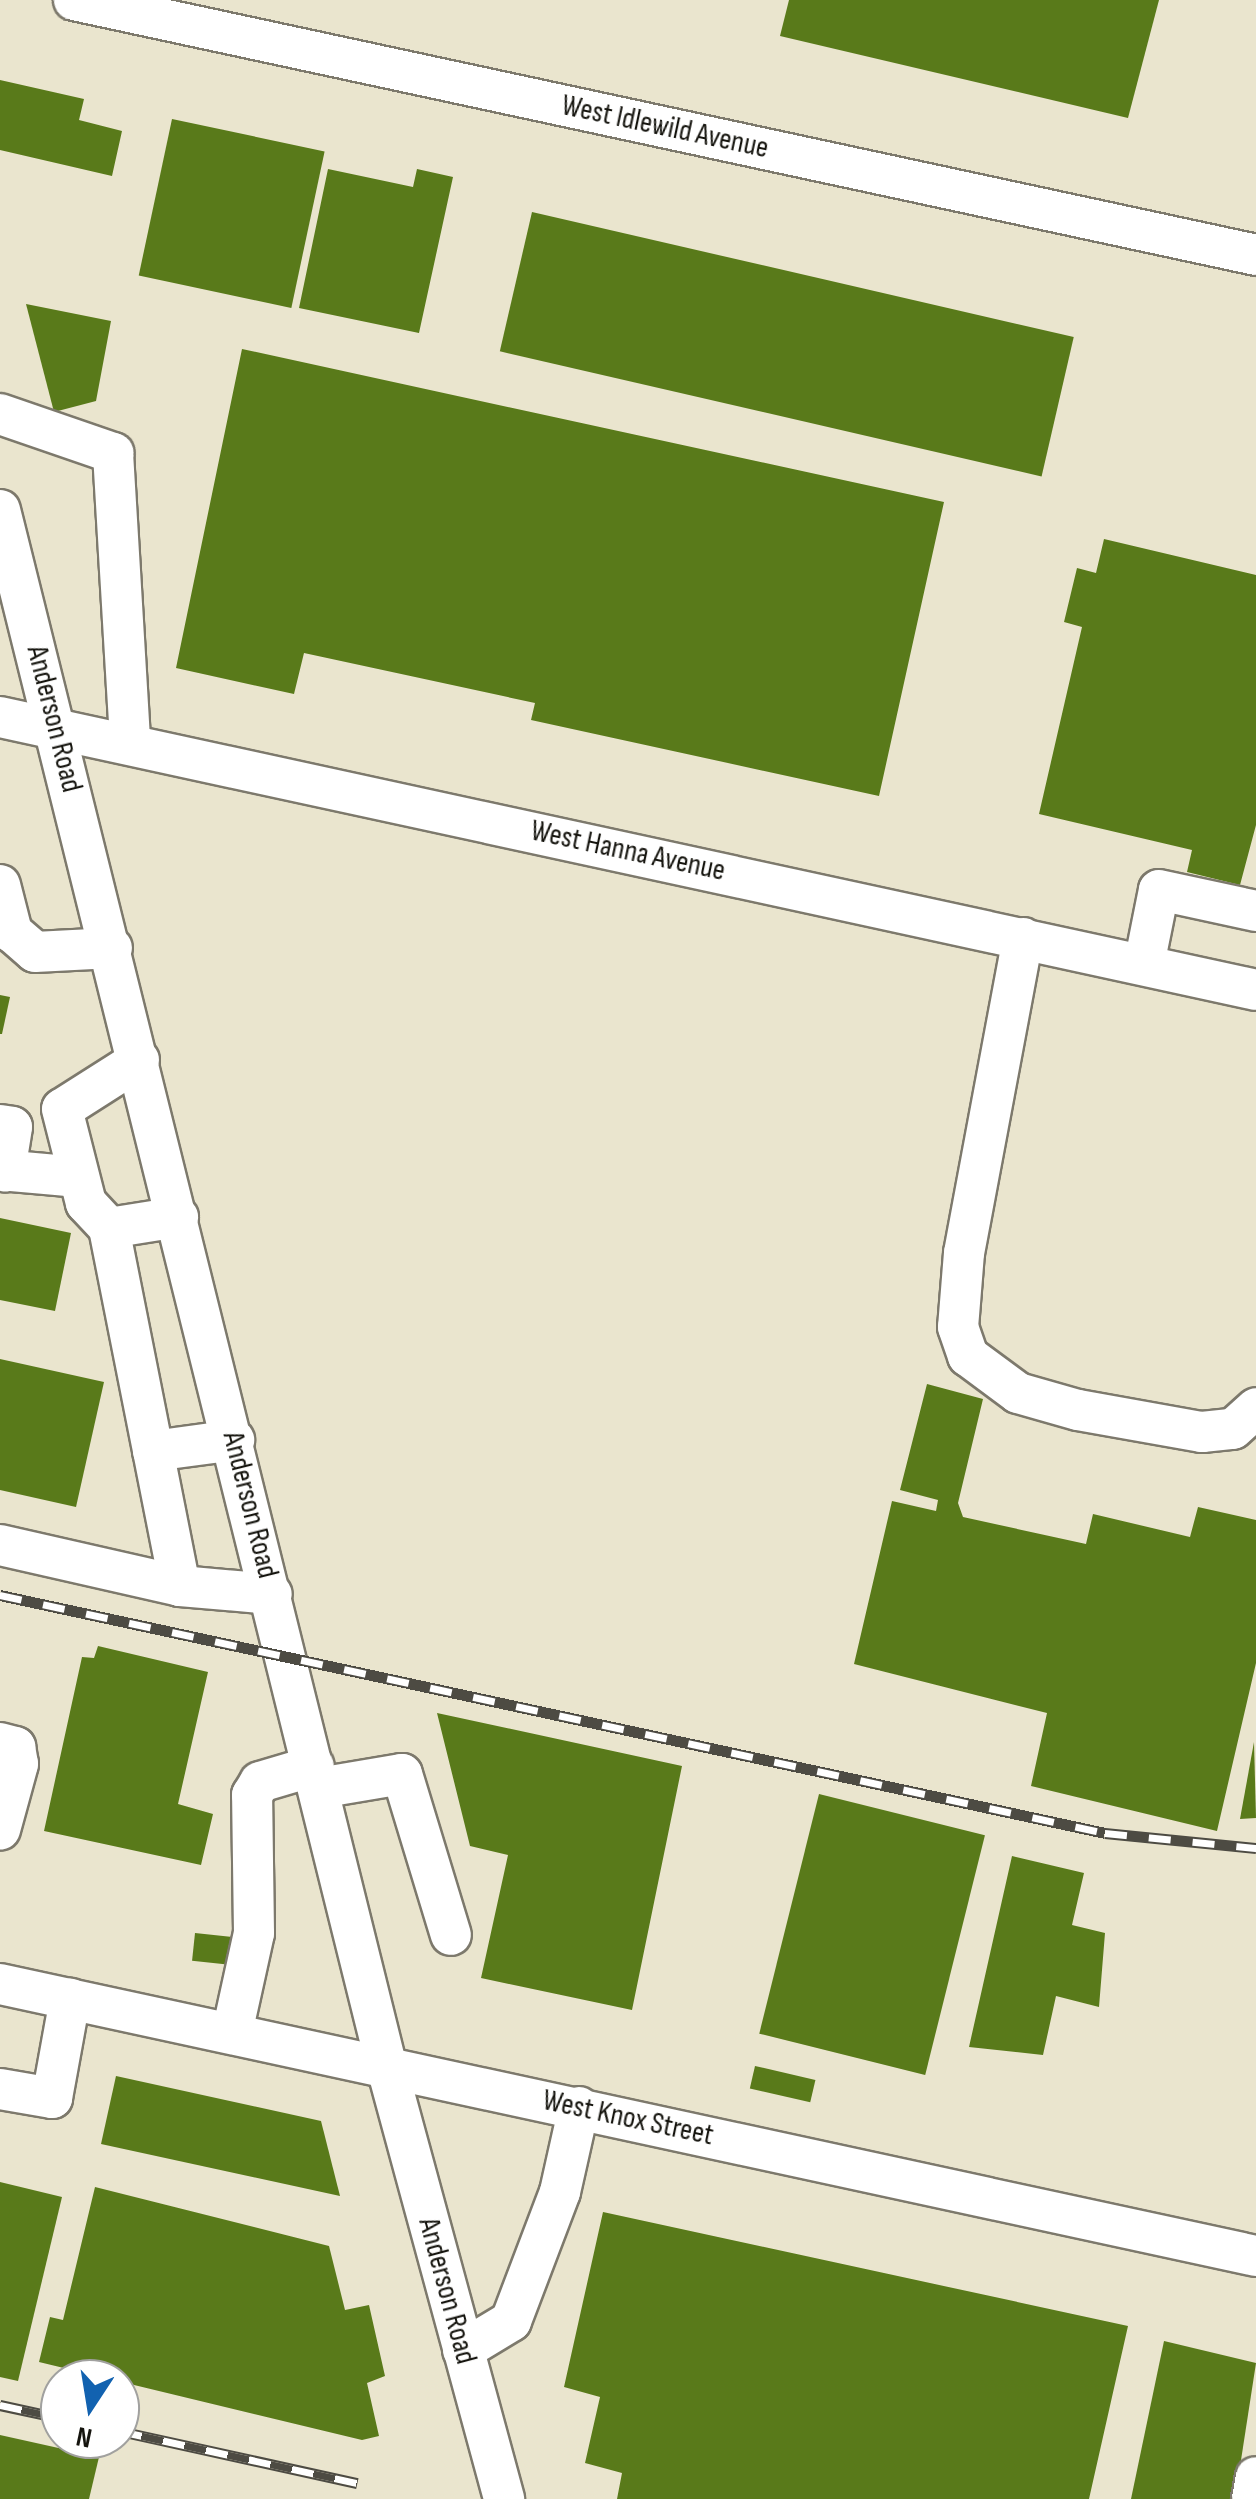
<!DOCTYPE html>
<html>
<head>
<meta charset="utf-8">
<style>
	body { margin:0 }
	#map { position:relative; width:1256px; height:2499px; overflow:hidden; background:#f3efdf; font-family:"Sofia Sans Condensed",sans-serif }
	div>[style] { position:absolute }
	.built>* { inset:0; background:#eae5ce }
	.building>* { inset:0; background:#597a1a; transform-origin:0 0 }
	.roads { filter:drop-shadow(2px 0 #7d796c) drop-shadow(-2px 0 #7d796c) drop-shadow(0 2px #7d796c) drop-shadow(0 -2px #7d796c) }
	.minor>* { height:40px; margin:-20px; padding:0 20px; transform-origin:20px; border-radius:20px; background:#fff }
	.rail>* { height:11px; margin-top:-5.5px; transform-origin:0; background:repeating-linear-gradient(90deg,#fff 0 22px,#4d4b43 0 44px); box-sizing:border-box; border-block:2px solid #4d4b43 }
	span { translate:-50% -50%; white-space:nowrap; text-align:center; line-height:1.15; -webkit-text-stroke:8px #fff; paint-order:stroke }
	.street-label { font-size:30px; color:#15140e }
	.north { position:absolute; left:40px; top:2359px; width:100px; height:100px; box-sizing:border-box; background:#fff; border:2px solid #a1a19f; border-radius:50%; rotate:192deg; font-size:28px; font-weight:700; line-height:40px; text-align:center; color:#15140e }
	.north::after { content:''; display:block; margin:auto; width:35px; height:45px; background:#1262b0; clip-path:polygon(50% 0,100% 100%,50% 72%,0 100%) }
</style>
</head>
<body>
<div id="map">
	<div class="built">
		<i style="clip-path:polygon(evenodd,0 0,1256px 0,1256px 2499px,0 2499px,0 0,60px 2379px,120px 2379px,120px 2439px,60px 2439px,60px 2379px)"></i>
	</div>
	<div class="building">
		<i style="clip-path:polygon(789px 0,1159px 0,1128px 118px,780px 36px)"></i>
		<i style="clip-path:polygon(0 80px,84px 99px,79px 120px,122px 131px,112px 176px,0 150px)"></i>
		<i style="left:172px;top:119px;width:156px;height:160px;rotate:12deg"></i>
		<i style="clip-path:polygon(328px 169px,413px 187px,417px 169px,453px 177px,419px 333px,299px 308px)"></i>
		<i style="left:532px;top:212px;width:556px;height:143px;rotate:13deg"></i>
		<i style="clip-path:polygon(26px 304px,111px 321px,96px 401px,54px 412px)"></i>
		<i style="clip-path:polygon(242px 349px,944px 502px,879px 796px,531px 720px,535px 703px,304px 653px,294px 694px,176px 668px)"></i>
		<i style="clip-path:polygon(1104px 539px,1256px 575px,1256px 825px,1240px 885px,1187px 872px,1192px 850px,1039px 814px,1082px 627px,1064px 622px,1077px 568px,1096px 573px)"></i>
		<i style="clip-path:polygon(0 995px,10px 997px,2px 1034px,0 1034px)"></i>
		<i style="clip-path:polygon(0 1218px,71px 1233px,55px 1311px,0 1300px)"></i>
		<i style="clip-path:polygon(0 1359px,104px 1382px,76px 1507px,0 1490px)"></i>
		<i style="clip-path:polygon(927px 1384px,983px 1399px,958px 1503px,963px 1517px,1086px 1544px,1093px 1514px,1190px 1537px,1198px 1507px,1256px 1520px,1256px 1663px,1217px 1831px,1031px 1786px,1047px 1713px,854px 1664px,892px 1501px,936px 1511px,938px 1500px,900px 1490px)"></i>
		<i style="clip-path:polygon(98px 1646px,208px 1672px,178px 1804px,213px 1814px,201px 1865px,44px 1831px,82px 1657px,94px 1658px)"></i>
		<i style="clip-path:polygon(437px 1713px,682px 1766px,632px 2010px,481px 1978px,508px 1855px,470px 1846px)"></i>
		<i style="clip-path:polygon(1254px 1742px,1256px 1818px,1240px 1819px)"></i>
		<i style="left:819px;top:1794px;width:171px;height:247px;rotate:14deg"></i>
		<i style="clip-path:polygon(1012px 1856px,1084px 1873px,1072px 1925px,1105px 1933px,1099px 2007px,1056px 1996px,1043px 2055px,969px 2047px)"></i>
		<i style="left:195px;top:1933px;width:40px;height:28px;rotate:6deg"></i>
		<i style="left:755px;top:2066px;width:62px;height:23px;rotate:13deg"></i>
		<i style="clip-path:polygon(116px 2076px,321px 2121px,340px 2196px,101px 2144px)"></i>
		<i style="clip-path:polygon(0 2182px,62px 2197px,18px 2381px,0 2377px)"></i>
		<i style="clip-path:polygon(95px 2187px,329px 2246px,345px 2310px,369px 2305px,385px 2376px,367px 2383px,379px 2436px,362px 2440px,39px 2362px,50px 2317px,63px 2320px)"></i>
		<i style="clip-path:polygon(603px 2212px,1128px 2326px,1089px 2499px,617px 2499px,622px 2473px,585px 2463px,600px 2397px,564px 2387px)"></i>
		<i style="clip-path:polygon(1164px 2341px,1256px 2363px,1235px 2499px,1131px 2499px)"></i>
		<i style="clip-path:polygon(0 2435px,99px 2457px,89px 2499px,0 2499px)"></i>
	</div>
	<div class="roads">
		<div class="minor">
			<i style="left:74px;top:0;width:1209px;rotate:12.17deg"></i>
			<i style="left:0;top:414px;width:120px;rotate:19deg"></i>
			<i style="left:113px;top:453px;width:289px;rotate:86.6deg"></i>
			<i style="left:0;top:510px;width:1601px;rotate:76.05deg"></i>
			<i style="left:386px;top:2064px;width:451px;rotate:74.8deg"></i>
			<i style="left:0;top:717px;width:1285px;rotate:12.26deg"></i>
			<i style="left:0;top:885px;width:49px;rotate:75.7deg"></i>
			<i style="left:12px;top:932px;width:30px;rotate:41deg"></i>
			<i style="left:35px;top:952px;width:77px;rotate:-3deg"></i>
			<i style="left:1023px;top:938px;width:320px;rotate:100.6deg"></i>
			<i style="left:964px;top:1253px;width:74px;rotate:94.6deg"></i>
			<i style="left:958px;top:1327px;width:31px;rotate:71deg"></i>
			<i style="left:968px;top:1356px;width:62px;rotate:36.5deg"></i>
			<i style="left:1018px;top:1393px;width:62px;rotate:15.8deg"></i>
			<i style="left:1078px;top:1410px;width:126px;rotate:10.1deg"></i>
			<i style="left:1202px;top:1432px;width:31px;rotate:-6deg"></i>
			<i style="left:1233px;top:1429px;width:31px;rotate:-42deg"></i>
			<i style="left:1144px;top:965px;width:76px;rotate:-78.7deg"></i>
			<i style="left:1159px;top:890px;width:99px;rotate:12.2deg"></i>
			<i style="left:139px;top:1060px;width:91px;rotate:147.5deg"></i>
			<i style="left:62px;top:1109px;width:97px;rotate:75.7deg"></i>
			<i style="left:86px;top:1203px;width:34px;rotate:47deg"></i>
			<i style="left:109px;top:1228px;width:365px;rotate:78.8deg"></i>
			<i style="left:180px;top:1586px;width:92px;rotate:5deg"></i>
			<i style="left:0;top:1125px;width:12px;rotate:9deg"></i>
			<i style="left:12px;top:1127px;width:45px;rotate:99deg"></i>
			<i style="left:0;top:1170px;width:79px;rotate:5.1deg"></i>
			<i style="left:109px;top:1228px;width:70px;rotate:-9.1deg"></i>
			<i style="left:153px;top:1451px;width:82px;rotate:-7.7deg"></i>
			<i style="left:0;top:1545px;width:185px;rotate:12.8deg"></i>
			<i style="left:0;top:1743px;width:16px;rotate:15deg"></i>
			<i style="left:15px;top:1747px;width:17px;rotate:80deg"></i>
			<i style="left:18px;top:1764px;width:68px;rotate:105.3deg"></i>
			<i style="left:319px;top:1788px;width:84px;rotate:-9.6deg"></i>
			<i style="left:402px;top:1774px;width:168px;rotate:73.1deg"></i>
			<i style="left:0;top:1984px;width:1285px;rotate:12.22deg"></i>
			<i style="left:232px;top:2033px;width:102px;rotate:-77.6deg"></i>
			<i style="left:254px;top:1933px;width:138px;rotate:-90.8deg"></i>
			<i style="left:252px;top:1795px;width:15px;rotate:-58deg"></i>
			<i style="left:260px;top:1782px;width:56px;rotate:-16.5deg"></i>
			<i style="left:0;top:2089px;width:53px;rotate:9.8deg"></i>
			<i style="left:52px;top:2098px;width:101px;rotate:-79.7deg"></i>
			<i style="left:463px;top:2350px;width:56px;rotate:-31.1deg"></i>
			<i style="left:511px;top:2321px;width:138px;rotate:-69.2deg"></i>
			<i style="left:560px;top:2192px;width:87px;rotate:-77.4deg"></i>
			<i style="left:1252px;top:2499px;width:22px;rotate:-80deg"></i>
		</div>
	</div>
	<div class="rail">
		<i style="left:0;top:1595px;width:1130px;rotate:12.15deg"></i>
		<i style="left:1105px;top:1833px;width:152px;rotate:5.7deg"></i>
		<i style="left:0;top:2405px;width:61px;rotate:12.2deg"></i>
		<i style="left:120px;top:2431px;width:243px;rotate:12.4deg"></i>
	</div>
	<div class="street-label">
		<span style="left:665px;top:127px;rotate:12deg">West Idlewild Avenue</span>
		<span style="left:54px;top:719px;rotate:76deg">Anderson Road</span>
		<span style="left:628px;top:851px;rotate:12deg">West Hanna Avenue</span>
		<span style="left:250px;top:1505px;rotate:76deg">Anderson Road</span>
		<span style="left:628px;top:2118px;rotate:12deg">West Knox Street</span>
		<span style="left:447px;top:2291px;rotate:75deg">Anderson Road</span>
	</div>
	<div class="north">N</div>
</div>
</body>
</html>
